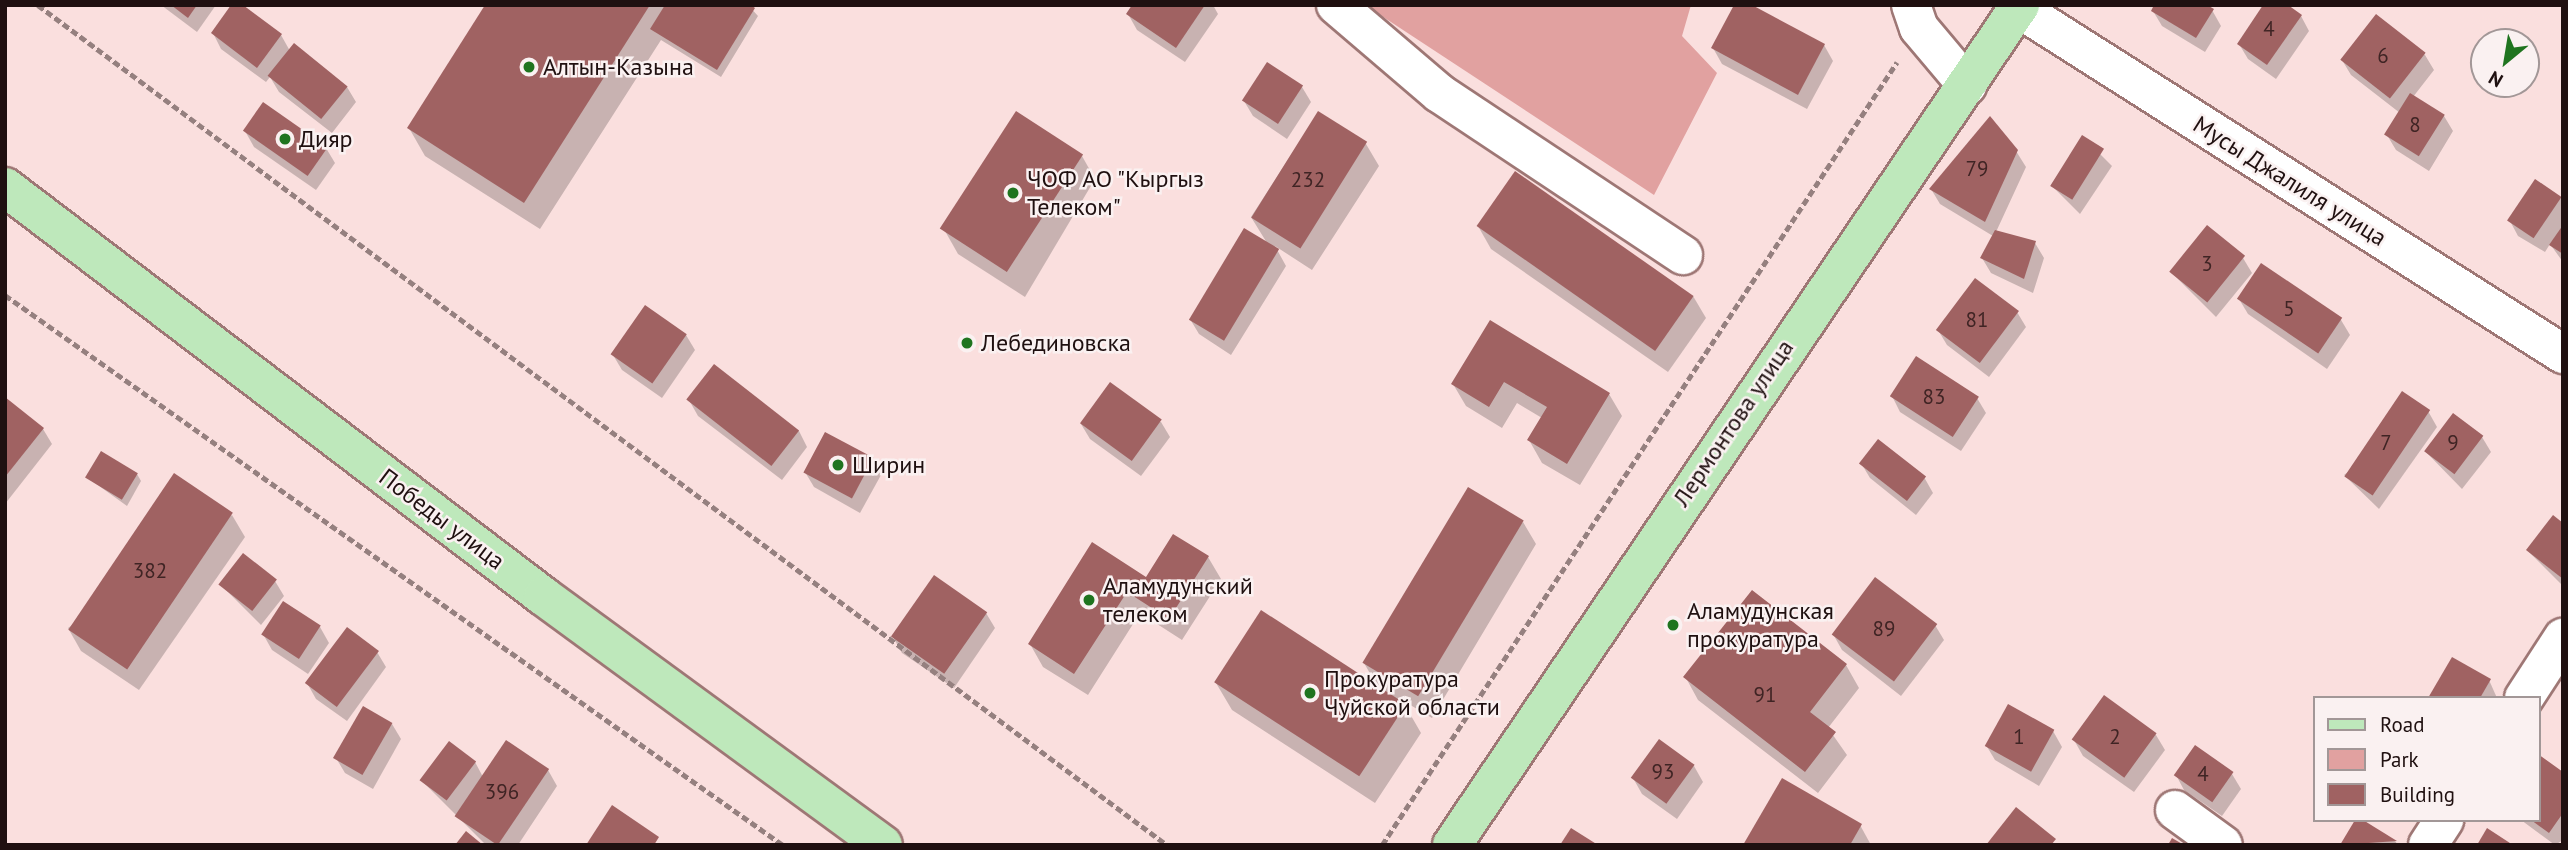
<!DOCTYPE html>
<html>
<head>
<meta charset="utf-8">
<style>
	body { margin:0 }
	#map { position:relative; width:2568px; height:850px; overflow:hidden; background:#fadfde; font-family:"PT Sans",sans-serif }
	div>[style] { position:absolute }
	.green>* { inset:0; background:#e1a1a0 }
	.shadow>* { inset:0; background:#0003 }
	.building>* { inset:0; background:#a06262; transform-origin:0 0 }
	.path>* { height:4.5px; margin-top:-2.25px; transform-origin:0; background:repeating-linear-gradient(90deg,#95807f 0 7px,transparent 0 10.5px) }
	.roads { filter:drop-shadow(2px 0 #9e7775) drop-shadow(-2px 0 #9e7775) drop-shadow(0 2px #9e7775) drop-shadow(0 -2px #9e7775) }
	.minor>* { height:38px; margin:-19px; padding:0 19px; transform-origin:19px; border-radius:19px; background:#fff }
	.major>* { height:38px; margin:-19px; padding:0 19px; transform-origin:19px; border-radius:19px; background:#bee8bb }
	.dots>* { width:19px; height:19px; translate:-50% -50%; box-sizing:border-box; border:4px solid #faf1f1; border-radius:50% }
	span { translate:-50% -50%; white-space:nowrap; text-align:center; line-height:1.15; -webkit-text-stroke:5px #faf1f1; paint-order:stroke }
	.number-label { font-size:21px; color:#3f2424 }
	.number-label span { -webkit-text-stroke-width:0 }
	.poi-label { font-size:24px; color:#1f1010 }
	.left { translate:0 -50%; text-align:left }
	.street-label { font-size:24px; color:#1f1010 }
	.frame { position:absolute; inset:0; border:7px solid #1f1010; pointer-events:none }
	.legend { position:absolute; left:2313px; top:696px; width:228px; height:126px; box-sizing:border-box; background:#faf1f1; border:2px solid #a29797; margin:0; padding:9px 12px; list-style:none; font-size:21px; color:#1f1010 }
	.legend li { display:flex; align-items:center; gap:14px; height:35px }
	.legend b { width:35px; border:2px solid #a29797 }
	.north { position:absolute; left:2470px; top:28px; width:70px; height:70px; box-sizing:border-box; background:#faf1f1; border:2px solid #a29797; border-radius:50%; rotate:210deg; font-size:19px; font-weight:700; line-height:28px; text-align:center; color:#1f1010 }
	.north::after { content:''; display:block; margin:auto; width:24px; height:32px; background:#1f741f; clip-path:polygon(50% 0,100% 100%,50% 72%,0 100%) }
</style>
</head>
<body>
<div id="map">
	<div class="green">
		<i style="clip-path:polygon(1365px 5px,1691px 5px,1682px 36px,1717px 73px,1654px 195px)"></i>
	</div>
	<div class="shadow">
		<i style="clip-path:polygon(161px 5px,216px 5px,197px 32px)"></i>
		<i style="clip-path:polygon(488px 5px,748px 5px,758px 16px,721px 77px,661px 40px,540px 229px,425px 156px,409px 128px)"></i>
		<i style="clip-path:polygon(1135px 5px,1213px 5px,1218px 14px,1185px 62px,1137px 30px,1128px 14px)"></i>
		<i style="clip-path:polygon(2212px 10px,2221px 26px,2205px 52px,2162px 26px,2153px 11px)"></i>
		<i style="clip-path:polygon(2301px 16px,2309px 31px,2276px 79px,2248px 59px,2239px 44px)"></i>
		<i style="clip-path:polygon(2376px 17px,2425px 55px,2434px 70px,2413px 97px,2444px 116px,2453px 131px,2429px 171px,2396px 150px,2387px 135px,2400px 113px,2351px 75px,2342px 60px)"></i>
		<i style="clip-path:polygon(213px 33px,281px 35px,290px 51px,347px 87px,356px 102px,332px 133px,279px 92px,270px 77px,266px 82px,221px 49px)"></i>
		<i style="clip-path:polygon(1824px 45px,1833px 61px,1807px 109px,1722px 64px,1713px 48px)"></i>
		<i style="clip-path:polygon(1302px 87px,1311px 102px,1287px 139px,1253px 116px,1244px 101px)"></i>
		<i style="clip-path:polygon(1318px 113px,1366px 144px,1379px 166px,1312px 270px,1275px 246px,1286px 266px,1231px 355px,1199px 334px,1190px 319px,1267px 243px,1251px 217px)"></i>
		<i style="clip-path:polygon(245px 131px,326px 148px,335px 163px,316px 190px,254px 147px)"></i>
		<i style="clip-path:polygon(2083px 137px,2112px 166px,2080px 214px,2051px 185px)"></i>
		<i style="clip-path:polygon(2016px 151px,2026px 167px,1996px 232px,2035px 243px,2044px 258px,2033px 293px,1991px 273px,1982px 258px,1993px 236px,1940px 204px,1931px 189px)"></i>
		<i style="clip-path:polygon(1082px 156px,1095px 179px,1025px 297px,958px 254px,945px 231px)"></i>
		<i style="clip-path:polygon(2561px 198px,2563px 201px,2563px 262px,2550px 244px,2545px 252px,2518px 236px,2510px 221px)"></i>
		<i style="clip-path:polygon(1478px 226px,1693px 296px,1706px 318px,1668px 372px,1491px 249px)"></i>
		<i style="clip-path:polygon(2243px 258px,2252px 273px,2216px 317px,2171px 272px)"></i>
		<i style="clip-path:polygon(2239px 299px,2341px 320px,2350px 335px,2327px 369px,2248px 314px)"></i>
		<i style="clip-path:polygon(2017px 312px,2026px 327px,1989px 377px,1947px 345px,1938px 330px)"></i>
		<i style="clip-path:polygon(1490px 323px,1609px 394px,1622px 416px,1580px 485px,1542px 463px,1529px 440px,1542px 418px,1517px 403px,1502px 428px,1466px 406px,1453px 384px)"></i>
		<i style="clip-path:polygon(686px 335px,695px 350px,662px 398px,622px 370px,613px 355px)"></i>
		<i style="clip-path:polygon(1892px 396px,1977px 398px,1986px 413px,1961px 451px,1900px 412px)"></i>
		<i style="clip-path:polygon(5px 400px,43px 429px,52px 444px,5px 504px)"></i>
		<i style="clip-path:polygon(689px 400px,799px 431px,807px 447px,782px 480px,698px 416px)"></i>
		<i style="clip-path:polygon(2428px 411px,2437px 427px,2379px 509px,2344px 475px)"></i>
		<i style="clip-path:polygon(1161px 422px,1170px 437px,1141px 476px,1090px 439px,1081px 424px)"></i>
		<i style="clip-path:polygon(2482px 437px,2491px 452px,2462px 489px,2425px 451px)"></i>
		<i style="clip-path:polygon(872px 459px,881px 475px,860px 513px,814px 487px,805px 472px)"></i>
		<i style="clip-path:polygon(1861px 463px,1924px 477px,1933px 493px,1916px 515px,1870px 478px)"></i>
		<i style="clip-path:polygon(137px 474px,141px 481px,127px 506px,88px 478px)"></i>
		<i style="clip-path:polygon(232px 515px,245px 537px,139px 690px,81px 651px,68px 628px)"></i>
		<i style="clip-path:polygon(1523px 522px,1536px 544px,1432px 718px,1402px 700px,1421px 733px,1375px 803px,1232px 710px,1216px 683px,1379px 689px,1364px 663px)"></i>
		<i style="clip-path:polygon(2563px 525px,2563px 586px,2528px 551px)"></i>
		<i style="clip-path:polygon(1208px 557px,1221px 579px,1182px 640px,1140px 613px,1088px 695px,1043px 667px,1030px 644px,1147px 579px)"></i>
		<i style="clip-path:polygon(275px 581px,284px 596px,261px 625px,220px 584px)"></i>
		<i style="clip-path:polygon(986px 613px,995px 628px,954px 688px,902px 653px,893px 637px)"></i>
		<i style="clip-path:polygon(1935px 625px,1944px 640px,1901px 696px,1842px 650px,1833px 634px)"></i>
		<i style="clip-path:polygon(320px 627px,329px 643px,308px 674px,272px 650px,263px 634px)"></i>
		<i style="clip-path:polygon(377px 652px,386px 667px,347px 721px,316px 699px,307px 683px)"></i>
		<i style="clip-path:polygon(1846px 665px,1859px 688px,1828px 728px,1847px 755px,1818px 793px,1698px 700px,1686px 678px)"></i>
		<i style="clip-path:polygon(2489px 680px,2497px 698px,2430px 698px)"></i>
		<i style="clip-path:polygon(2105px 698px,2156px 735px,2165px 750px,2134px 792px,2083px 756px,2074px 740px)"></i>
		<i style="clip-path:polygon(392px 724px,401px 739px,373px 789px,345px 773px,336px 758px)"></i>
		<i style="clip-path:polygon(2053px 731px,2062px 747px,2039px 786px,1995px 760px,1986px 745px)"></i>
		<i style="clip-path:polygon(506px 743px,548px 770px,557px 786px,518px 845px,486px 845px,422px 781px,475px 762px,483px 777px)"></i>
		<i style="clip-path:polygon(1694px 766px,1703px 782px,1677px 819px,1642px 794px,1633px 778px)"></i>
		<i style="clip-path:polygon(2232px 774px,2241px 789px,2222px 816px,2184px 790px,2176px 775px)"></i>
		<i style="clip-path:polygon(2563px 774px,2563px 840px,2555px 845px,2521px 820px,2538px 820px)"></i>
		<i style="clip-path:polygon(2360px 820px,2396px 842px,2397px 845px,2342px 845px)"></i>
		<i style="clip-path:polygon(1860px 825px,1871px 845px,1745px 845px)"></i>
	</div>
	<div class="building">
		<i style="clip-path:polygon(171px 5px,197px 5px,188px 18px)"></i>
		<i style="clip-path:polygon(231px 5px,243px 5px,282px 34px,257px 68px,211px 33px)"></i>
		<i style="clip-path:polygon(485px 5px,650px 5px,524px 203px,407px 128px)"></i>
		<i style="clip-path:polygon(665px 5px,751px 5px,755px 8px,717px 70px,650px 29px)"></i>
		<i style="clip-path:polygon(1132px 5px,1205px 5px,1176px 48px,1126px 14px)"></i>
		<i style="clip-path:polygon(1734px 5px,1752px 5px,1825px 44px,1798px 95px,1711px 48px)"></i>
		<i style="clip-path:polygon(2154px 5px,2207px 5px,2214px 9px,2196px 38px,2151px 11px)"></i>
		<i style="clip-path:polygon(2263px 5px,2288px 5px,2302px 15px,2267px 65px,2237px 44px)"></i>
		<i style="left:2376px;top:14px;width:63px;height:58px;rotate:38deg"></i>
		<i style="left:294px;top:43px;width:69px;height:42px;rotate:39deg"></i>
		<i style="left:1267px;top:62px;width:43px;height:46px;rotate:33deg"></i>
		<i style="left:2410px;top:93px;width:41px;height:49px;rotate:32deg"></i>
		<i style="left:263px;top:102px;width:79px;height:35px;rotate:35deg"></i>
		<i style="left:1016px;top:111px;width:80px;height:140px;rotate:33deg"></i>
		<i style="left:1318px;top:111px;width:58px;height:126px;rotate:32deg"></i>
		<i style="clip-path:polygon(1990px 116px,2018px 150px,1985px 222px,1929px 189px)"></i>
		<i style="left:2082px;top:135px;width:26px;height:60px;rotate:32deg"></i>
		<i style="left:1515px;top:171px;width:218px;height:67px;rotate:35deg"></i>
		<i style="left:2535px;top:179px;width:32px;height:50px;rotate:34deg"></i>
		<i style="left:2207px;top:225px;width:49px;height:60px;rotate:39deg"></i>
		<i style="clip-path:polygon(2563px 225px,2563px 254px,2549px 245px)"></i>
		<i style="left:1244px;top:228px;width:41px;height:107px;rotate:31deg"></i>
		<i style="clip-path:polygon(1995px 230px,2036px 241px,2024px 279px,1980px 258px)"></i>
		<i style="left:2261px;top:263px;width:98px;height:43px;rotate:34deg"></i>
		<i style="left:1975px;top:278px;width:55px;height:65px;rotate:37deg"></i>
		<i style="left:645px;top:305px;width:51px;height:60px;rotate:35deg"></i>
		<i style="clip-path:polygon(1490px 320px,1610px 393px,1567px 464px,1527px 440px,1547px 407px,1504px 382px,1489px 407px,1451px 384px)"></i>
		<i style="left:1916px;top:356px;width:75px;height:48px;rotate:33deg"></i>
		<i style="left:714px;top:364px;width:108px;height:45px;rotate:38deg"></i>
		<i style="left:1110px;top:382px;width:64px;height:51px;rotate:36deg"></i>
		<i style="left:2402px;top:391px;width:34px;height:103px;rotate:34deg"></i>
		<i style="clip-path:polygon(5px 397px,44px 428px,5px 477px)"></i>
		<i style="left:2453px;top:413px;width:38px;height:48px;rotate:37deg"></i>
		<i style="left:825px;top:432px;width:55px;height:46px;rotate:28deg"></i>
		<i style="left:1878px;top:439px;width:61px;height:31px;rotate:38deg"></i>
		<i style="left:101px;top:451px;width:43px;height:31px;rotate:31deg"></i>
		<i style="left:174px;top:473px;width:71px;height:189px;rotate:34deg"></i>
		<i style="left:1468px;top:487px;width:65px;height:205px;rotate:31deg"></i>
		<i style="clip-path:polygon(2553px 515px,2563px 523px,2563px 579px,2526px 550px)"></i>
		<i style="clip-path:polygon(1173px 534px,1209px 556px,1169px 619px,1127px 592px,1074px 674px,1028px 644px,1092px 542px,1146px 577px)"></i>
		<i style="left:243px;top:553px;width:43px;height:40px;rotate:38deg"></i>
		<i style="left:934px;top:575px;width:65px;height:75px;rotate:35deg"></i>
		<i style="left:1875px;top:577px;width:78px;height:72px;rotate:37deg"></i>
		<i style="clip-path:polygon(1752px 590px,1847px 664px,1810px 712px,1836px 732px,1805px 772px,1683px 677px)"></i>
		<i style="left:283px;top:601px;width:45px;height:40px;rotate:33deg"></i>
		<i style="left:1261px;top:610px;width:173px;height:86px;rotate:33deg"></i>
		<i style="left:347px;top:627px;width:40px;height:70px;rotate:37deg"></i>
		<i style="clip-path:polygon(2452px 657px,2491px 679px,2480px 698px,2428px 698px)"></i>
		<i style="left:2104px;top:695px;width:65px;height:55px;rotate:36deg"></i>
		<i style="left:2008px;top:704px;width:53px;height:48px;rotate:29deg"></i>
		<i style="left:363px;top:706px;width:34px;height:60px;rotate:30deg"></i>
		<i style="left:1659px;top:739px;width:44px;height:48px;rotate:36deg"></i>
		<i style="left:506px;top:740px;width:52px;height:92px;rotate:34deg"></i>
		<i style="left:449px;top:741px;width:34px;height:49px;rotate:37deg"></i>
		<i style="left:2195px;top:745px;width:47px;height:37px;rotate:35deg"></i>
		<i style="clip-path:polygon(2538px 754px,2563px 772px,2563px 813px,2549px 833px,2531px 820px,2538px 820px)"></i>
		<i style="clip-path:polygon(1782px 778px,1862px 824px,1850px 845px,1743px 845px)"></i>
		<i style="clip-path:polygon(612px 805px,659px 837px,654px 845px,586px 845px)"></i>
		<i style="clip-path:polygon(2016px 807px,2056px 839px,2051px 845px,1986px 845px)"></i>
		<i style="clip-path:polygon(2355px 820px,2363px 820px,2397px 841px,2340px 845px)"></i>
		<i style="clip-path:polygon(1571px 828px,1598px 845px,1560px 845px)"></i>
		<i style="clip-path:polygon(2487px 828px,2513px 845px,2477px 845px)"></i>
		<i style="clip-path:polygon(466px 831px,483px 845px,455px 845px)"></i>
		<i style="clip-path:polygon(2172px 838px,2184px 845px,2168px 845px)"></i>
	</div>
	<div class="path">
		<i style="left:38px;top:5px;width:1407px;rotate:36.65deg"></i>
		<i style="left:5px;top:295px;width:953px;rotate:35.26deg"></i>
		<i style="left:1382px;top:845px;width:937px;rotate:-56.67deg"></i>
	</div>
	<div class="roads">
		<div class="minor">
			<i style="left:1336px;top:5px;width:135px;rotate:40.5deg"></i>
			<i style="left:1439px;top:93px;width:293px;rotate:33.6deg"></i>
			<i style="left:1911px;top:5px;width:24px;rotate:71deg"></i>
			<i style="left:1919px;top:28px;width:75px;rotate:49.9deg"></i>
			<i style="left:2018px;top:8px;width:646px;rotate:32.41deg"></i>
			<i style="left:2524px;top:698px;width:72px;rotate:-57deg"></i>
			<i style="left:2175px;top:810px;width:59px;rotate:36.1deg"></i>
			<i style="left:2428px;top:845px;width:30px;rotate:-57deg"></i>
		</div>
		<div class="major">
			<i style="left:5px;top:187px;width:676px;rotate:37.24deg"></i>
			<i style="left:543px;top:596px;width:421px;rotate:36.2deg"></i>
			<i style="left:1452px;top:845px;width:1014px;rotate:-55.93deg"></i>
		</div>
	</div>
	<div class="dots">
		<i style="left:529px;top:67px;background:#1f741f"></i>
		<i style="left:285px;top:139px;background:#1f741f"></i>
		<i style="left:1013px;top:193px;background:#1f741f"></i>
		<i style="left:967px;top:343px;background:#1f741f"></i>
		<i style="left:838px;top:465px;background:#1f741f"></i>
		<i style="left:1089px;top:600px;background:#1f741f"></i>
		<i style="left:1673px;top:625px;background:#1f741f"></i>
		<i style="left:1310px;top:693px;background:#1f741f"></i>
	</div>
	<div class="number-label">
		<span style="left:2269px;top:29px">4</span>
		<span style="left:2383px;top:56px">6</span>
		<span style="left:2415px;top:125px">8</span>
		<span style="left:1977px;top:169px">79</span>
		<span style="left:1308px;top:180px">232</span>
		<span style="left:2207px;top:264px">3</span>
		<span style="left:2289px;top:309px">5</span>
		<span style="left:1977px;top:320px">81</span>
		<span style="left:1934px;top:397px">83</span>
		<span style="left:2386px;top:443px">7</span>
		<span style="left:2453px;top:443px">9</span>
		<span style="left:150px;top:571px">382</span>
		<span style="left:1884px;top:629px">89</span>
		<span style="left:1765px;top:695px">91</span>
		<span style="left:2019px;top:737px">1</span>
		<span style="left:2115px;top:737px">2</span>
		<span style="left:1663px;top:772px">93</span>
		<span style="left:2203px;top:774px">4</span>
		<span style="left:502px;top:792px">396</span>
	</div>
	<div class="poi-label">
		<span class="left" style="left:543px;top:67px">Алтын-Казына</span>
		<span class="left" style="left:299px;top:139px">Дияр</span>
		<span class="left" style="left:1027px;top:193px">ЧОФ АО "Кыргыз<br>Телеком"</span>
		<span class="left" style="left:981px;top:343px">Лебединовска</span>
		<span class="left" style="left:852px;top:465px">Ширин</span>
		<span class="left" style="left:1103px;top:600px">Аламудунский<br>телеком</span>
		<span class="left" style="left:1687px;top:625px">Аламудунская<br>прокуратура</span>
		<span class="left" style="left:1324px;top:693px">Прокуратура<br>Чуйской области</span>
	</div>
	<div class="street-label">
		<span style="left:2290px;top:181px;rotate:32deg">Мусы Джалиля улица</span>
		<span style="left:1733px;top:423px;rotate:-56deg">Лермонтова улица</span>
		<span style="left:442px;top:519px;rotate:37deg">Победы улица</span>
	</div>
	<div class="frame"></div>
	<ul class="legend">
	<li><b style="height:9px;background:#bee8bb"></b>Road</li>
	<li><b style="height:19px;background:#e1a1a0"></b>Park</li>
	<li><b style="height:19px;background:#a06262"></b>Building</li>
	</ul>
	<div class="north">N</div>
</div>
</body>
</html>
